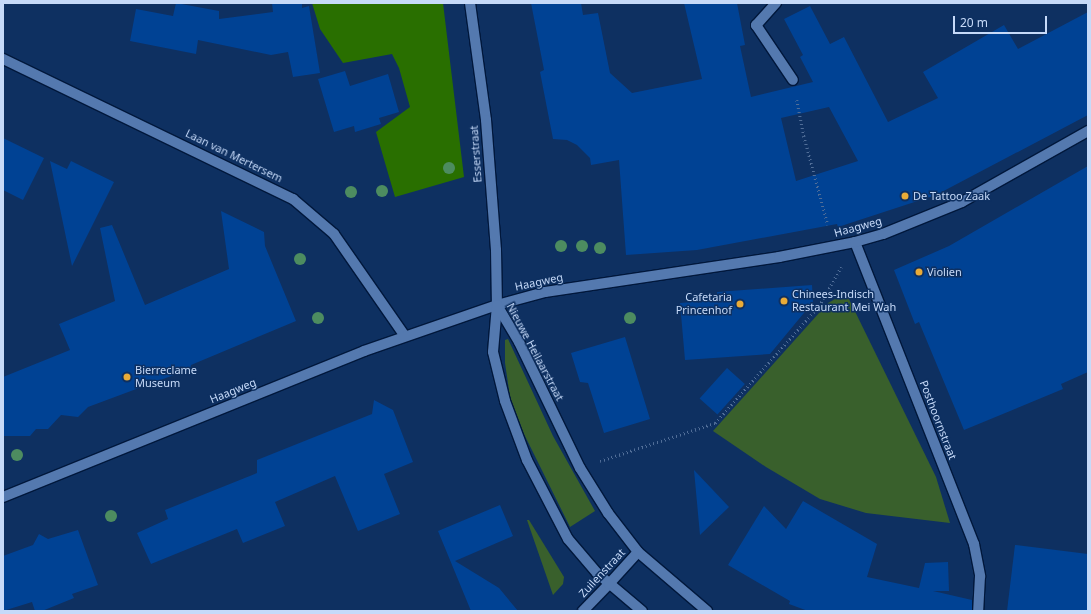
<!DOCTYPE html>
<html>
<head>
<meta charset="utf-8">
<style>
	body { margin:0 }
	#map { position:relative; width:1091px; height:614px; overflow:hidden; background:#0e3061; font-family:"Noto Sans",sans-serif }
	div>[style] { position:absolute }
	.green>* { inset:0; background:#39602c }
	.forest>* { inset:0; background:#296f00 }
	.building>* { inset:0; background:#004294; transform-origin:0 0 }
	.path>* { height:2.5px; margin-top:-1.25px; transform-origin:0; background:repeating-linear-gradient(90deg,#516e98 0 1px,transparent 0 4px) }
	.roads { filter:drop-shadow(1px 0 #01183c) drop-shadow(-1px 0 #01183c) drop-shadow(0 1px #01183c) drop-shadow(0 -1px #01183c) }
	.minor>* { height:10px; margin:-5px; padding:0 5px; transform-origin:5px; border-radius:5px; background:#5479af }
	.tertiary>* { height:10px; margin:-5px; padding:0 5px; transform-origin:5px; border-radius:5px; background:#5479af }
	.trees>* { width:12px; height:12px; margin:-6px; border-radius:50%; background:#4d8c60 }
	.dots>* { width:11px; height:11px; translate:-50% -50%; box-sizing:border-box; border:2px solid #0e3061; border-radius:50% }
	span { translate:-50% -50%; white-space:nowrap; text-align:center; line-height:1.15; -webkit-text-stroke:3px #0e3061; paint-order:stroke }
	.street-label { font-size:11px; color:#c6daf9 }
	.poi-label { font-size:11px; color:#c6daf9 }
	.left { translate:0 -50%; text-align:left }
	.right { translate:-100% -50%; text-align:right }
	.frame { position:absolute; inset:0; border:4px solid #c6daf9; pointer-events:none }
	.scale { position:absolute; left:953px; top:16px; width:94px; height:18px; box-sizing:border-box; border:2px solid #c6daf9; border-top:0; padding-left:5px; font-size:12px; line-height:14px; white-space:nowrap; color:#c6daf9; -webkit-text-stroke:3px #0e3061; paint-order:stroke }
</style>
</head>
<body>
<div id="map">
	<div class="green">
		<i style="clip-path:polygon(846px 293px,936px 477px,950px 523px,866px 513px,820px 499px,766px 467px,713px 431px,828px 303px)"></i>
		<i style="clip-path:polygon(508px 339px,553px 436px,595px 511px,570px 527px,524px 434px,510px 397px,505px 363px,505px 340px)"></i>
		<i style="clip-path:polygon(527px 520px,529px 520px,564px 577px,563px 584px,553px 595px)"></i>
	</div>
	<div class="forest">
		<i style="clip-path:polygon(312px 3px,443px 3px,464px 177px,395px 197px,376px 132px,410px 107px,399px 68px,392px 54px,343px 63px,320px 29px)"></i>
	</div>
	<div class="building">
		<i style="clip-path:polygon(176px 3px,219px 11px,219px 19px,273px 12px,272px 3px,302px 3px,302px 8px,309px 6px,320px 73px,293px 77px,288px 52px,271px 55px,198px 40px,196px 54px,130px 41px,136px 9px,173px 16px)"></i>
		<i style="clip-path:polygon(evenodd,531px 3px,581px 3px,583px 15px,598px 13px,610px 73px,632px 93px,702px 79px,684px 3px,737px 3px,745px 45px,740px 46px,751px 97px,813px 82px,800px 57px,803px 55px,784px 19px,810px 6px,830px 44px,844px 37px,888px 122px,938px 98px,923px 72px,1004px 25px,1018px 49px,1088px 12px,1088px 115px,936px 195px,838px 227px,837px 224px,697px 250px,626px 255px,619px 160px,591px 165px,590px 158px,577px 145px,567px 140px,553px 139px,540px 72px,544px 70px,531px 3px,829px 107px,858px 161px,796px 181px,781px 118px,829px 107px)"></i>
		<i style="clip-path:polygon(345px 71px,350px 86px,388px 74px,399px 112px,379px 118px,381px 124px,355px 132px,354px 126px,334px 132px,318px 79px)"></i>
		<i style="clip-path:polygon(3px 138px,44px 158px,23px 200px,3px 190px)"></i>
		<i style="clip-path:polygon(50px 161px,67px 169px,71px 161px,114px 182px,72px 266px)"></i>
		<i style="clip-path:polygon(1088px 166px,1088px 372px,1061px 384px,1063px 389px,964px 430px,919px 322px,915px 324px,894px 270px,949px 246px)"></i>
		<i style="clip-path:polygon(221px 211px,264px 232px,265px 246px,296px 321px,191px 365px,190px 369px,88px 407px,78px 417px,61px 415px,48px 429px,36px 429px,30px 436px,3px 436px,3px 377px,70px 350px,59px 324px,115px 301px,100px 228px,112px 225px,145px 305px,229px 269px)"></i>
		<i style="clip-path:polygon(812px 285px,813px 302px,770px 354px,685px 360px,680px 303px,718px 300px,717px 292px)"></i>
		<i style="clip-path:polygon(625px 337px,650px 419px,604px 433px,588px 383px,580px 382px,571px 353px)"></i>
		<i style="left:727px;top:368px;width:24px;height:41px;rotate:42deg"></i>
		<i style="clip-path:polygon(374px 400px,393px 410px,413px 462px,384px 474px,400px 514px,358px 531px,335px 476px,275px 502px,285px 526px,243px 543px,237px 529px,151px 564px,137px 533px,168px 519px,165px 510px,257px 473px,257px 460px,372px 414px)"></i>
		<i style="clip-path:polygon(694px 470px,729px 507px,700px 535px)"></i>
		<i style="clip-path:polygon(803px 501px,877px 544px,867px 577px,919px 588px,925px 563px,948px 562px,949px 591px,933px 591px,972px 600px,972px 611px,808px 611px,789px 604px,790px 601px,728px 565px,764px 506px,786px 529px)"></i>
		<i style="clip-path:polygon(500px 505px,513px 536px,455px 561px,499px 588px,518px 611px,471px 611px,438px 531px)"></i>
		<i style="clip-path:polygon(78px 530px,98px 585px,72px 594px,74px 598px,42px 611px,35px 611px,32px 602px,3px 611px,3px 556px,33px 545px,39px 534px,48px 539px)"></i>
		<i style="clip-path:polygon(1015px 545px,1088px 554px,1088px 611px,1007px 611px)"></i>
	</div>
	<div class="path">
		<i style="left:797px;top:100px;width:37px;rotate:79deg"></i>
		<i style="left:804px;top:136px;width:92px;rotate:74.9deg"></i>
		<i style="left:600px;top:461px;width:121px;rotate:-18.3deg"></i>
		<i style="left:715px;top:423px;width:157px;rotate:-48.4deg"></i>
		<i style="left:819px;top:306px;width:45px;rotate:-60.6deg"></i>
	</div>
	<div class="roads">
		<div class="minor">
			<i style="left:776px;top:3px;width:30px;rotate:132deg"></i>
			<i style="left:756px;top:25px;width:66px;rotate:56.1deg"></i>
			<i style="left:3px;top:59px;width:322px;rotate:25.8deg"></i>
			<i style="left:293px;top:199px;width:54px;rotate:40.5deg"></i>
			<i style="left:334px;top:234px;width:124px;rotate:55.2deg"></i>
			<i style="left:855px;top:242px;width:325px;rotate:68.5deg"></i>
			<i style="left:974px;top:544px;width:33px;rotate:79deg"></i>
			<i style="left:980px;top:576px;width:35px;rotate:93deg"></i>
			<i style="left:3px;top:497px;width:389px;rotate:-22deg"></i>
			<i style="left:364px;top:351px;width:141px;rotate:-19.1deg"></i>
			<i style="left:497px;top:305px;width:50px;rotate:-15.2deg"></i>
			<i style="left:545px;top:292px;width:237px;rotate:-8.5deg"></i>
			<i style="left:779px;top:257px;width:77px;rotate:-11.2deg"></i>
			<i style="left:855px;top:242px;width:29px;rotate:-16deg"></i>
			<i style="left:883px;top:234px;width:85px;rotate:-22.1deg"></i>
			<i style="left:962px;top:202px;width:145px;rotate:-29.4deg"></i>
			<i style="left:583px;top:611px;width:37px;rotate:-46deg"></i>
		</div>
		<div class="tertiary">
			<i style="left:470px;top:3px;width:118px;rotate:82.2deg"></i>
			<i style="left:486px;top:120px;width:130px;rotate:85.6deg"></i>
			<i style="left:496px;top:250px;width:55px;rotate:89deg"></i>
			<i style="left:497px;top:305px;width:47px;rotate:94.9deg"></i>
			<i style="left:493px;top:352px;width:50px;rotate:76.2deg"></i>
			<i style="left:505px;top:401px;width:63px;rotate:69.6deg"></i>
			<i style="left:527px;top:460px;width:89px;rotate:62.6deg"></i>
			<i style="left:568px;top:539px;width:45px;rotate:49.5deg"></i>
			<i style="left:597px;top:573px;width:59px;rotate:40.2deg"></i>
			<i style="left:497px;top:305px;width:43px;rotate:59.3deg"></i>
			<i style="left:519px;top:342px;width:140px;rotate:64.2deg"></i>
			<i style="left:580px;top:468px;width:53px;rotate:58.1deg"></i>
			<i style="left:608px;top:513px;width:49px;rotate:52.4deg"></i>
			<i style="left:638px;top:552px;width:91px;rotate:40.5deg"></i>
			<i style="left:609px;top:584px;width:43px;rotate:-47.8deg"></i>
		</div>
	</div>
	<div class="trees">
		<i style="left:449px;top:168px"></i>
		<i style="left:382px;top:191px"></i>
		<i style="left:351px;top:192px"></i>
		<i style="left:561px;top:246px"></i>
		<i style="left:582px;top:246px"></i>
		<i style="left:600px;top:248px"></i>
		<i style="left:300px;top:259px"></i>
		<i style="left:318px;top:318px"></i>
		<i style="left:630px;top:318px"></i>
		<i style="left:17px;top:455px"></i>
		<i style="left:111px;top:516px"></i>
	</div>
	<div class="dots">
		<i style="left:905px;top:196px;background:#e9ab38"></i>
		<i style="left:919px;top:272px;background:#e9ab38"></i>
		<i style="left:784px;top:301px;background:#e9ab38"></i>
		<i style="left:740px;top:304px;background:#e9ab38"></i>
		<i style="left:127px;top:377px;background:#e9ab38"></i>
	</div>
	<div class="street-label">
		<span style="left:476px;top:154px;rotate:-94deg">Esserstraat</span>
		<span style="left:234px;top:156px;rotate:26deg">Laan van Mertersem</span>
		<span style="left:858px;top:227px;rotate:-15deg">Haagweg</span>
		<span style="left:539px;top:282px;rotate:-12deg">Haagweg</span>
		<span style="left:535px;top:352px;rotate:62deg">Nieuwe Heilaarstraat</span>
		<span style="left:233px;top:391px;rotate:-22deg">Haagweg</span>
		<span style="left:938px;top:420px;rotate:69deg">Posthoornstraat</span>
		<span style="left:602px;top:573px;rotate:-47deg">Zuilenstraat</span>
	</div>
	<div class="poi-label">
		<span class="left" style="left:913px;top:196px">De Tattoo Zaak</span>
		<span class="left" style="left:927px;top:272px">Violien</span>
		<span class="left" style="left:792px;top:301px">Chinees-Indisch<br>Restaurant Mei Wah</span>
		<span class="right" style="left:732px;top:304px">Cafetaria<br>Princenhof</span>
		<span class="left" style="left:135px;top:377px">Bierreclame<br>Museum</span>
	</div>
	<div class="frame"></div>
	<div class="scale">20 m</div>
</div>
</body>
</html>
